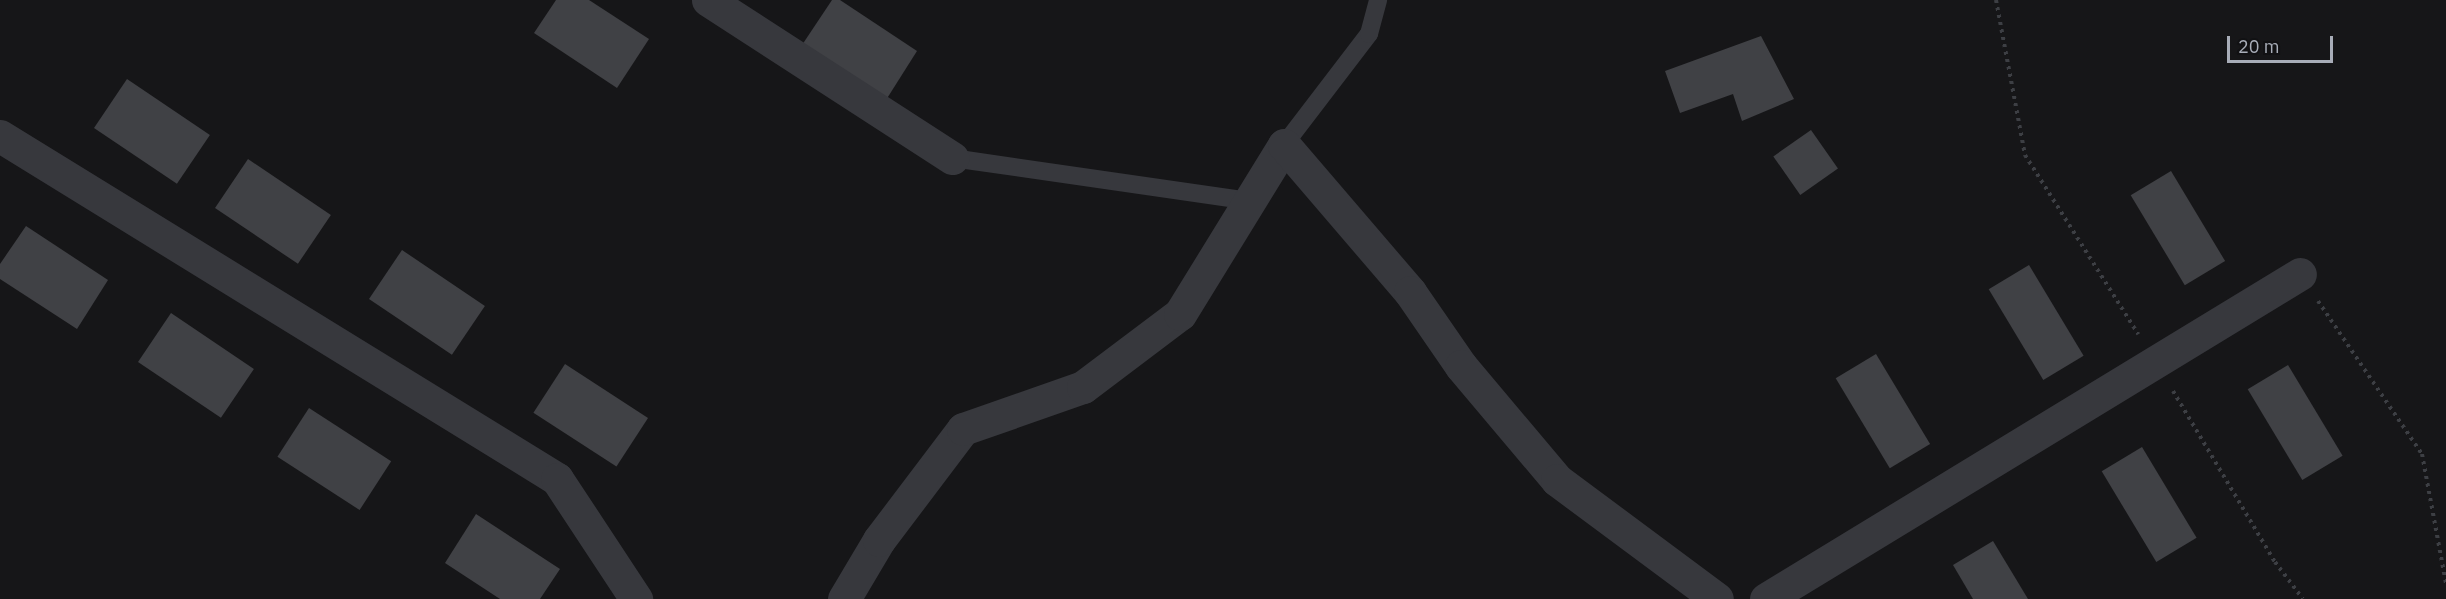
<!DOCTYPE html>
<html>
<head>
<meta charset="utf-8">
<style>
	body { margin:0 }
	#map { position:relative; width:2446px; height:599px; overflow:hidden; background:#161618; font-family:"IBM Plex Sans",sans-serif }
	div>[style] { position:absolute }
	.building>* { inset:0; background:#404145; transform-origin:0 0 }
	.path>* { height:4px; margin-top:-2px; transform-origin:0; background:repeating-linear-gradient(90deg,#3d3f44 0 3px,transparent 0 7.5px) }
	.lane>* { height:18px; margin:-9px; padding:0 9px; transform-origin:9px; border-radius:9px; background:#37383d }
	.street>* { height:33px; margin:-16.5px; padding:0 16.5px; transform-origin:16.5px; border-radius:16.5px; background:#37383d }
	span { translate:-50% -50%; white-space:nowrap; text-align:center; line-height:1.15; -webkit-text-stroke:5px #111113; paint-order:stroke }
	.scale { position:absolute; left:2227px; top:36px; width:106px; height:27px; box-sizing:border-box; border:3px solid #a8adb8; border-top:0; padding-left:8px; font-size:18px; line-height:21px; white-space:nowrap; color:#a8adb8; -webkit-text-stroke:4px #111113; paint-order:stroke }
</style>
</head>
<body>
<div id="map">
	<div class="building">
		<i style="clip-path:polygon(556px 0,589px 0,649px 39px,617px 88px,534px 33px)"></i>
		<i style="clip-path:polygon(832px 0,840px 0,917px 51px,886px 100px,802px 45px)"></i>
		<i style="clip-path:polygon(1761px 36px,1794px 99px,1742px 121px,1733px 94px,1680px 113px,1665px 71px)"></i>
		<i style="left:127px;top:79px;width:100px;height:59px;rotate:34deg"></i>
		<i style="left:1811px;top:130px;width:47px;height:46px;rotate:55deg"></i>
		<i style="left:248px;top:159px;width:100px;height:59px;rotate:34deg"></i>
		<i style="left:2171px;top:171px;width:105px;height:47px;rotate:59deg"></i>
		<i style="clip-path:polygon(26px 226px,108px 280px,77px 329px,0 279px,0 264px)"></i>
		<i style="left:402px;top:250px;width:100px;height:59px;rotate:34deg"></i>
		<i style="left:2029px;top:265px;width:106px;height:47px;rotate:59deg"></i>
		<i style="left:171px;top:313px;width:100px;height:59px;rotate:34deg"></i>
		<i style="left:1876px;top:354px;width:105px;height:47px;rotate:59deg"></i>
		<i style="left:565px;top:364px;width:99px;height:58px;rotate:33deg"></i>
		<i style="left:2288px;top:365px;width:106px;height:47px;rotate:59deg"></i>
		<i style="left:309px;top:408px;width:98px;height:58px;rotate:33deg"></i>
		<i style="left:2142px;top:447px;width:106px;height:47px;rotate:59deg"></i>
		<i style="clip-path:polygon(476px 514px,560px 569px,540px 599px,500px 599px,445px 563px)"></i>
		<i style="clip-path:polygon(1993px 541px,2028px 599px,1973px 599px,1953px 565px)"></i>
	</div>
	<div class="path">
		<i style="left:1996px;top:0;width:158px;rotate:79.4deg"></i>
		<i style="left:2025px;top:155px;width:212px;rotate:57.7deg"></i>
		<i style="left:2318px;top:301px;width:185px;rotate:55.8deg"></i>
		<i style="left:2422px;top:454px;width:132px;rotate:79.5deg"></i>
		<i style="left:2173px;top:391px;width:199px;rotate:59.2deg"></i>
		<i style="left:2275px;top:562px;width:46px;rotate:52.9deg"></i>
	</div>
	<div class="lane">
		<i style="left:1284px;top:145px;width:140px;rotate:-52.6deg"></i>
		<i style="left:1369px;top:34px;width:35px;rotate:-75deg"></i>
		<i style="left:952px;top:158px;width:300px;rotate:8.2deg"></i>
	</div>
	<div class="street">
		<i style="left:708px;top:0;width:291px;rotate:32.9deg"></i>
		<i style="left:0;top:136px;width:654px;rotate:31.62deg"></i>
		<i style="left:557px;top:479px;width:144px;rotate:56.6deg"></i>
		<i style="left:844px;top:599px;width:69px;rotate:-59.3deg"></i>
		<i style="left:879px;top:540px;width:139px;rotate:-52.9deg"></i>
		<i style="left:963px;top:429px;width:127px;rotate:-19.3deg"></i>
		<i style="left:1083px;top:387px;width:121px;rotate:-37deg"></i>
		<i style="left:1180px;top:314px;width:198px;rotate:-58.4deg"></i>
		<i style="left:1284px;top:145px;width:194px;rotate:49.4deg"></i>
		<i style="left:1410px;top:292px;width:90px;rotate:55.4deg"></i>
		<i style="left:1461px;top:366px;width:149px;rotate:49.9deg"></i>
		<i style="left:1557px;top:480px;width:199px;rotate:36.6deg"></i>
		<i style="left:1766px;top:599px;width:625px;rotate:-31.33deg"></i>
	</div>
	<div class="scale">20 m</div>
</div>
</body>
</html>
